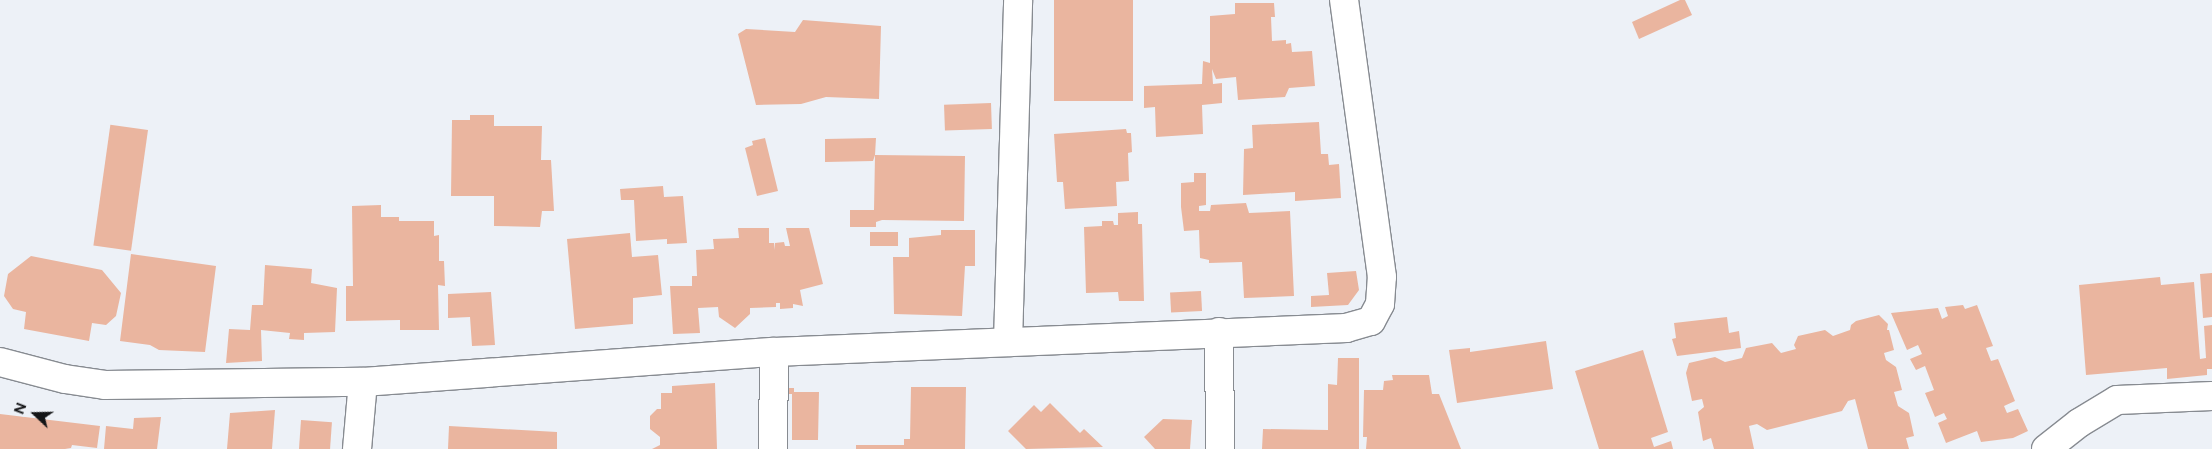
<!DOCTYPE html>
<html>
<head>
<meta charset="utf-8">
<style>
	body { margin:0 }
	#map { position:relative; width:2212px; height:449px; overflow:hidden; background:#edf1f7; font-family:Figtree,sans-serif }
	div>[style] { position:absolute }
	.building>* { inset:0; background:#eab59f; transform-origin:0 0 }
	.roads { filter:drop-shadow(1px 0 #878b91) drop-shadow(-1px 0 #878b91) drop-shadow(0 1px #878b91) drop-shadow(0 -1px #878b91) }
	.minor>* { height:28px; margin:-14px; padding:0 14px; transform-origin:14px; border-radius:14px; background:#fff }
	span { translate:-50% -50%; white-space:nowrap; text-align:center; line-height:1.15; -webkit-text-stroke:5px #edf1f7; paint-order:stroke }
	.north { position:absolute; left:10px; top:389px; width:50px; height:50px; -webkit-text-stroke:4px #edf1f7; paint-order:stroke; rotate:291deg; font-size:14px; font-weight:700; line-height:20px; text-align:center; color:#141517 }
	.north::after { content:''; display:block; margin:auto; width:18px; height:22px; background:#141517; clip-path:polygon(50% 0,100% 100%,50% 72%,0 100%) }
</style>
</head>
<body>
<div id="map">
	<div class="building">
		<i style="left:1054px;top:0;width:79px;height:101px"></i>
		<i style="clip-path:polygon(1680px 0,1685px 0,1692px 15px,1639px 39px,1632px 22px)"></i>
		<i style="clip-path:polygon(1235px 3px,1274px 3px,1275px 17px,1271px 17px,1272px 41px,1286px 40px,1286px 44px,1291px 43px,1292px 52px,1312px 51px,1315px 86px,1289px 88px,1285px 97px,1238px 100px,1236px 77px,1216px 79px,1212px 69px,1213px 84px,1222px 83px,1222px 103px,1202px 105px,1203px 134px,1156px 137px,1155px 107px,1144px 108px,1144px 86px,1202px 84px,1203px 61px,1210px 63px,1210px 16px,1235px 14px)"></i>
		<i style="clip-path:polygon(803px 20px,881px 26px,879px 99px,826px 97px,801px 104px,756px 105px,738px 34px,746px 29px,795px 32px)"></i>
		<i style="left:991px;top:103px;width:26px;height:47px;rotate:88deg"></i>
		<i style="clip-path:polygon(470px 115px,494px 115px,494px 126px,542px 126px,541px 160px,551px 160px,554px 211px,542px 211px,540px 227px,494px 226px,494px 196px,451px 196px,452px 120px,470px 120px)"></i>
		<i style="clip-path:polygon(1319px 122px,1321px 154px,1328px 154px,1329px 165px,1339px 164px,1341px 198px,1295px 201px,1295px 192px,1243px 195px,1244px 149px,1253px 148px,1252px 125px)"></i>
		<i style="clip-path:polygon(1126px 129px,1127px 133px,1131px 133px,1132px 152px,1128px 153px,1129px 181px,1116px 182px,1117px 206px,1065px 209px,1063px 182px,1057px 182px,1054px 134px)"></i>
		<i style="left:148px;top:130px;width:122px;height:38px;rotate:98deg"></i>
		<i style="clip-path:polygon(765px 138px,778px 191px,757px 196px,745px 148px,753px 145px,752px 141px)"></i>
		<i style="clip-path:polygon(876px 138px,875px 155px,965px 156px,964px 221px,882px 220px,876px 222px,876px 227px,850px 227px,850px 210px,874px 210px,875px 155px,873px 161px,825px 162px,825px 139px)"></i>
		<i style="clip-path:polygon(1194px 173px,1206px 173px,1206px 205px,1199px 206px,1199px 211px,1210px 211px,1211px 205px,1246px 203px,1249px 213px,1290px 211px,1294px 296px,1244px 298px,1242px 262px,1209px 263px,1209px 260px,1200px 258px,1199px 230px,1184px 231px,1181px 207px,1181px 183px,1194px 182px)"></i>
		<i style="clip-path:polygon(663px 186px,664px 197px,683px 196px,687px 243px,667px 244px,667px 239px,636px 241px,634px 200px,621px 200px,620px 189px)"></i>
		<i style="clip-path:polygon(381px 205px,381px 217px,399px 217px,399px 221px,434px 221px,434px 236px,439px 235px,439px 261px,444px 261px,445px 286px,438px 285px,439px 330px,400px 330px,400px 320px,346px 321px,346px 286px,353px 286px,352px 206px)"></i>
		<i style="clip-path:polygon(1138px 212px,1138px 224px,1142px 224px,1144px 301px,1119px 301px,1118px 292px,1086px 293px,1084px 227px,1102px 226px,1102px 221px,1113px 221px,1114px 225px,1118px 225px,1118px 213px)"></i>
		<i style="clip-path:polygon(738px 228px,769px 228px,769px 243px,774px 243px,775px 250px,775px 243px,784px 242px,785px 246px,790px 246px,786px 228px,809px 228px,823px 284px,800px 290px,803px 306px,793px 304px,793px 308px,780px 309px,780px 303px,776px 303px,776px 307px,750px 308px,750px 314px,735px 328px,719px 317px,718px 307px,698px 308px,700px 333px,673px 334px,670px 286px,692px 286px,692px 276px,697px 276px,696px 250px,714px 249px,713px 239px,739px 238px)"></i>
		<i style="clip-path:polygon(941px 230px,975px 230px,975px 266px,965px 266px,962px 316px,894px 314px,893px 257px,909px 257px,909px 238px,941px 235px)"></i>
		<i style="left:870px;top:232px;width:28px;height:14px"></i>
		<i style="clip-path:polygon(630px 233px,632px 257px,658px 255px,662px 295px,633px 298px,633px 324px,575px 329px,567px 239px)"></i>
		<i style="clip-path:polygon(131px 254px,216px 266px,205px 352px,159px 350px,150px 345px,120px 341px)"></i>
		<i style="clip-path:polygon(31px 256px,102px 270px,121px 293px,116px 316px,106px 325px,92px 323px,89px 341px,24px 329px,26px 312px,13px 309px,4px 296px,8px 274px)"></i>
		<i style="clip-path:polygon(265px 265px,312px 269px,311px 283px,337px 288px,335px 332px,304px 333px,304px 340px,289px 339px,290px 333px,261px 330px,262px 361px,226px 363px,229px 329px,250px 330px,252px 305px,263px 305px)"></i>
		<i style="clip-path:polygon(1356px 271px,1359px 290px,1348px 305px,1311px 307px,1311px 296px,1329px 295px,1327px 273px)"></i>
		<i style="clip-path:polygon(2212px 273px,2212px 317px,2203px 318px,2200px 274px)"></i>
		<i style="clip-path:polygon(2160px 277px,2161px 285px,2194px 282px,2200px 359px,2206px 358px,2204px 326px,2212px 325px,2212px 369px,2207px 369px,2207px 375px,2167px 379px,2167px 368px,2086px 375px,2079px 285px)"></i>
		<i style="left:1201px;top:291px;width:20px;height:31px;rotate:87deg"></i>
		<i style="clip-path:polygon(491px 292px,495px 345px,472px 346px,470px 317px,448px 318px,448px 294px)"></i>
		<i style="clip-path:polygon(1963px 305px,1965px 309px,1977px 305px,1993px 346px,1986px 348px,1991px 361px,1998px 359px,2015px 401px,2004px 406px,2007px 413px,2018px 409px,2028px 431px,2013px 438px,1981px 442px,1977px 431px,1946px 443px,1938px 423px,1947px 419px,1944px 413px,1935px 417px,1925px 393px,1934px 390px,1925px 366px,1916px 370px,1910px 359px,1922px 354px,1918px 345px,1907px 350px,1891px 313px,1938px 308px,1942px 319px,1948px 316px,1945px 307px)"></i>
		<i style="clip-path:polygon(1879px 315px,1888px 324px,1887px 330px,1889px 330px,1894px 350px,1884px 353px,1886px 360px,1896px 367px,1902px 390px,1894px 392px,1898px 406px,1909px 413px,1914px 436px,1906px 438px,1909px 449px,1868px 449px,1855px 399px,1848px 401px,1842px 411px,1767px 430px,1757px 424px,1749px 426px,1754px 449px,1714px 449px,1711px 438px,1703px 441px,1698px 412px,1704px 407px,1702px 399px,1692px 401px,1686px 373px,1689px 363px,1715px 357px,1725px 362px,1742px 358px,1746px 348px,1772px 343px,1781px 353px,1796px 349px,1794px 345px,1798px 336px,1825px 330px,1833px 336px,1850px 330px,1851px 325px,1856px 321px)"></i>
		<i style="clip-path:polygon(1727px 317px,1729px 333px,1739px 331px,1741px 348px,1677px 356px,1672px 339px,1676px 338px,1674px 323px)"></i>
		<i style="clip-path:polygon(1546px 341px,1553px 389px,1457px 403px,1449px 350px,1470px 348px,1470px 352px)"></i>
		<i style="clip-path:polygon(1643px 350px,1668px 432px,1651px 438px,1654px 447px,1671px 441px,1673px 449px,1599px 449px,1575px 371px)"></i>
		<i style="clip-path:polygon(1338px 358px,1359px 358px,1359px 449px,1262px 449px,1263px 429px,1328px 430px,1328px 384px,1337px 385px)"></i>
		<i style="clip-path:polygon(1392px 375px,1429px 375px,1432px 394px,1439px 394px,1461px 449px,1366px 449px,1367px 437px,1363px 437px,1364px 390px,1383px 390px,1384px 381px,1393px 380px)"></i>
		<i style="clip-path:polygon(715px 383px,717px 449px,652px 449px,660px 445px,660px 437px,650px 429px,650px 416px,657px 409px,661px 409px,661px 393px,672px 393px,672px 386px)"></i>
		<i style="clip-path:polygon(911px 387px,966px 387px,965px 449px,856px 449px,856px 445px,904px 445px,904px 439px,910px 439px)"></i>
		<i style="clip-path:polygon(786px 388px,794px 388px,794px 392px,819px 392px,818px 440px,792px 440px,792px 394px,786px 394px)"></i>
		<i style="clip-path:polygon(1050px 403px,1080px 433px,1084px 429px,1103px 447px,1026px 449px,1008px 431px,1034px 405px,1041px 412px)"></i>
		<i style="clip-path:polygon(275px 410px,272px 449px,227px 449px,230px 413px)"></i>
		<i style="clip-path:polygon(0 414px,100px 426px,97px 448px,72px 445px,71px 448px,65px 449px,0 449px)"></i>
		<i style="clip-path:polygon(161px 417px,157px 449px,104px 449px,106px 426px,133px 429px,134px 418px)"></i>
		<i style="clip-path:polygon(1163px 419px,1192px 420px,1190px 449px,1155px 449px,1144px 437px)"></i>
		<i style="left:301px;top:420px;width:31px;height:29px;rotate:4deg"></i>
		<i style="clip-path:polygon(449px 426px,557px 432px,557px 449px,448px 449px)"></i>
	</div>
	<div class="roads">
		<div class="minor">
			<i style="left:1219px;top:332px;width:117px;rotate:89.5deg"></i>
			<i style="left:1008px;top:342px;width:342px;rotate:-88.3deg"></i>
			<i style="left:0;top:362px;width:67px;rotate:14.7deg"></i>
			<i style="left:65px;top:379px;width:40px;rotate:8.5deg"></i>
			<i style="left:105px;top:385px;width:258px;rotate:-0.7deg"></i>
			<i style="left:363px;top:382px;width:412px;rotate:-4.2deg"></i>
			<i style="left:774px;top:352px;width:573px;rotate:-2.4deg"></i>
			<i style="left:1346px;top:328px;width:26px;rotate:-16deg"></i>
			<i style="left:1371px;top:321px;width:19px;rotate:-62deg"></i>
			<i style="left:1380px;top:304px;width:27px;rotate:-86deg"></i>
			<i style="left:1382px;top:277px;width:280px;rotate:-97.8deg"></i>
			<i style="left:357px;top:449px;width:67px;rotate:-84.9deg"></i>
			<i style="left:773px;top:449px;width:97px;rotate:-89.4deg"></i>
			<i style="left:2046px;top:449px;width:42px;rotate:-38.2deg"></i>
			<i style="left:2079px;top:423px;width:44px;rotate:-31.2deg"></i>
			<i style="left:2117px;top:400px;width:95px;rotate:-2.4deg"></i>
		</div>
	</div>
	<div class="north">N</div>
</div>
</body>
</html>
